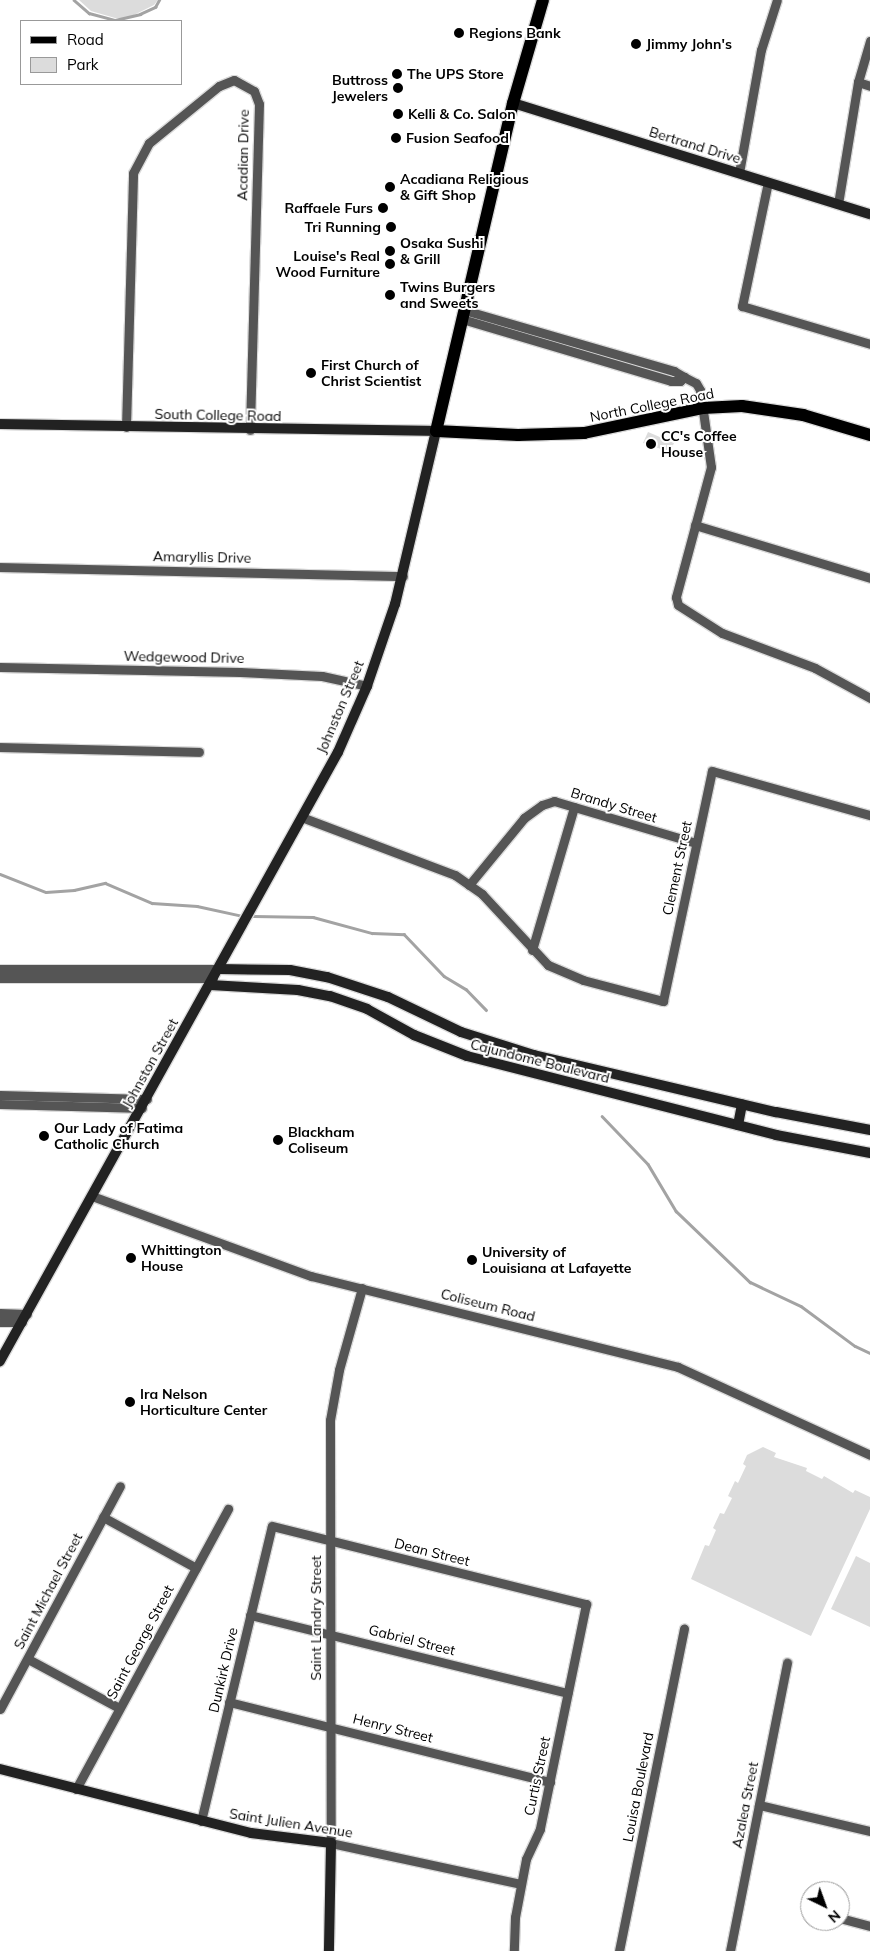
<!DOCTYPE html>
<html>
<head>
<meta charset="utf-8">
<style>
	body { margin:0 }
	#map { position:relative; width:870px; height:1951px; overflow:hidden; background:#fff; font-family:Mulish,sans-serif }
	div>[style] { position:absolute }
	.green>* { inset:0; background:#dcdcdc }
	.stream>* { height:2.5px; margin:-1.25px; padding:0 1.25px; transform-origin:1.25px; border-radius:1.25px; background:#a3a3a3 }
	.roads { filter:drop-shadow(1px 0 #dbdbdb) drop-shadow(-1px 0 #dbdbdb) drop-shadow(0 1px #dbdbdb) drop-shadow(0 -1px #dbdbdb) }
	.street>* { height:9px; margin:-4.5px; padding:0 4.5px; transform-origin:4.5px; border-radius:4.5px; background:#555 }
	.secondary>* { height:10px; margin:-5px; padding:0 5px; transform-origin:5px; border-radius:5px; background:#222 }
	.primary>* { height:12px; margin:-6px; padding:0 6px; transform-origin:6px; border-radius:6px; background:#000 }
	.dots>* { width:14px; height:14px; translate:-50% -50%; box-sizing:border-box; border:2px solid #fff; border-radius:50% }
	span { translate:-50% -50%; white-space:nowrap; text-align:center; line-height:1.15; -webkit-text-stroke:4px #fff; paint-order:stroke }
	.poi-label { font-size:14px; color:#000; font-weight:700 }
	.left { translate:0 -50%; text-align:left }
	.right { translate:-100% -50%; text-align:right }
	.street-label { font-size:14px; color:#000 }
	.legend { position:absolute; left:20px; top:20px; width:162px; height:65px; box-sizing:border-box; background:#fff; border:1px solid #999; margin:0; padding:6px 9px; list-style:none; font-size:15px; color:#000 }
	.legend li { display:flex; align-items:center; gap:10px; height:25px }
	.legend b { width:25px; border:1px solid #999 }
	.north { position:absolute; left:800px; top:1881px; width:50px; height:50px; box-sizing:border-box; background:#fff; border:1px solid #999; border-radius:50%; rotate:138deg; font-size:14px; font-weight:700; line-height:20px; text-align:center; color:#000 }
	.north::after { content:''; display:block; margin:auto; width:18px; height:22px; background:#000; clip-path:polygon(50% 0,100% 100%,50% 72%,0 100%) }
</style>
</head>
<body>
<div id="map">
	<div class="green">
		<i style="clip-path:polygon(79px 0,158px 0,154px 5px,128px 18px,115px 18px,91px 11px)"></i>
		<i style="clip-path:polygon(648px 432px,674px 443px,670px 452px,643px 443px)"></i>
		<i style="clip-path:polygon(763px 1447px,776px 1453px,774px 1457px,807px 1468px,806px 1471px,822px 1479px,824px 1476px,853px 1493px,855px 1490px,870px 1497px,870px 1509px,811px 1636px,691px 1579px,705px 1545px,709px 1546px,716px 1530px,713px 1528px,720px 1513px,724px 1514px,732px 1498px,728px 1496px,735px 1481px,738px 1483px,746px 1466px,743px 1464px,747px 1455px)"></i>
		<i style="clip-path:polygon(856px 1556px,870px 1563px,870px 1627px,831px 1609px)"></i>
	</div>
	<div class="stream">
		<i style="left:74px;top:0;width:20px;rotate:41deg"></i>
		<i style="left:89px;top:13px;width:27px;rotate:15deg"></i>
		<i style="left:115px;top:20px;width:26px;rotate:-13deg"></i>
		<i style="left:140px;top:14px;width:17px;rotate:-25deg"></i>
		<i style="left:155px;top:7px;width:8px;rotate:-60deg"></i>
		<i style="left:0;top:874px;width:49px;rotate:21.4deg"></i>
		<i style="left:46px;top:892px;width:28px;rotate:-4deg"></i>
		<i style="left:74px;top:890px;width:32px;rotate:-13deg"></i>
		<i style="left:105px;top:883px;width:51px;rotate:23.1deg"></i>
		<i style="left:152px;top:903px;width:45px;rotate:3.8deg"></i>
		<i style="left:197px;top:906px;width:47px;rotate:12.3deg"></i>
		<i style="left:251px;top:916px;width:62px;rotate:0.9deg"></i>
		<i style="left:313px;top:917px;width:61px;rotate:15.2deg"></i>
		<i style="left:372px;top:933px;width:32px;rotate:2deg"></i>
		<i style="left:404px;top:934px;width:58px;rotate:46.4deg"></i>
		<i style="left:444px;top:976px;width:26px;rotate:31deg"></i>
		<i style="left:466px;top:989px;width:29px;rotate:46deg"></i>
		<i style="left:602px;top:1116px;width:66px;rotate:46.2deg"></i>
		<i style="left:648px;top:1164px;width:55px;rotate:59.2deg"></i>
		<i style="left:676px;top:1211px;width:103px;rotate:43.8deg"></i>
		<i style="left:750px;top:1282px;width:56px;rotate:25.2deg"></i>
		<i style="left:801px;top:1306px;width:67px;rotate:36.5deg"></i>
		<i style="left:855px;top:1346px;width:17px;rotate:25deg"></i>
	</div>
	<div class="roads">
		<div class="street">
			<i style="left:858px;top:82px;width:13px;rotate:18deg"></i>
			<i style="left:739px;top:173px;width:125px;rotate:-79.9deg"></i>
			<i style="left:761px;top:50px;width:52px;rotate:-72.3deg"></i>
			<i style="left:768px;top:182px;width:127px;rotate:101.8deg"></i>
			<i style="left:742px;top:306px;width:134px;rotate:16.5deg"></i>
			<i style="left:838px;top:204px;width:124px;rotate:-80.7deg"></i>
			<i style="left:858px;top:82px;width:43px;rotate:-73.7deg"></i>
			<i style="left:464px;top:310px;width:219px;rotate:16.2deg"></i>
			<i style="left:674px;top:371px;width:12px;rotate:31deg"></i>
			<i style="left:462px;top:319px;width:218px;rotate:16.5deg"></i>
			<i style="left:671px;top:381px;width:9px"></i>
			<i style="left:680px;top:381px;width:6px;rotate:-45deg"></i>
			<i style="left:684px;top:377px;width:13px;rotate:27deg"></i>
			<i style="left:696px;top:383px;width:8px;rotate:60deg"></i>
			<i style="left:700px;top:390px;width:78px;rotate:81.9deg"></i>
			<i style="left:711px;top:467px;width:135px;rotate:105.1deg"></i>
			<i style="left:676px;top:597px;width:8px;rotate:76deg"></i>
			<i style="left:678px;top:605px;width:52px;rotate:32.5deg"></i>
			<i style="left:722px;top:633px;width:99px;rotate:20.6deg"></i>
			<i style="left:815px;top:668px;width:63px;rotate:28.6deg"></i>
			<i style="left:126px;top:427px;width:254px;rotate:-88.4deg"></i>
			<i style="left:133px;top:173px;width:34px;rotate:-62deg"></i>
			<i style="left:149px;top:143px;width:90px;rotate:-39.2deg"></i>
			<i style="left:219px;top:86px;width:16px;rotate:-22deg"></i>
			<i style="left:234px;top:80px;width:23px;rotate:29deg"></i>
			<i style="left:254px;top:91px;width:14px;rotate:69deg"></i>
			<i style="left:259px;top:104px;width:326px;rotate:91.6deg"></i>
			<i style="left:695px;top:525px;width:183px;rotate:16.8deg"></i>
			<i style="left:0;top:567px;width:403px;rotate:1.3deg"></i>
			<i style="left:0;top:667px;width:240px;rotate:1.2deg"></i>
			<i style="left:240px;top:672px;width:82px;rotate:2.8deg"></i>
			<i style="left:322px;top:676px;width:46px;rotate:12.5deg"></i>
			<i style="left:0;top:747px;width:199px;rotate:1.4deg"></i>
			<i style="left:304px;top:818px;width:161px;rotate:20.7deg"></i>
			<i style="left:455px;top:875px;width:33px;rotate:35deg"></i>
			<i style="left:482px;top:894px;width:97px;rotate:47.1deg"></i>
			<i style="left:548px;top:965px;width:38px;rotate:23deg"></i>
			<i style="left:583px;top:980px;width:83px;rotate:14.7deg"></i>
			<i style="left:663px;top:1001px;width:235px;rotate:-78deg"></i>
			<i style="left:712px;top:771px;width:164px;rotate:15.6deg"></i>
			<i style="left:469px;top:885px;width:87px;rotate:-50.6deg"></i>
			<i style="left:524px;top:818px;width:22px;rotate:-36deg"></i>
			<i style="left:542px;top:805px;width:13px;rotate:-18deg"></i>
			<i style="left:554px;top:801px;width:148px;rotate:16.5deg"></i>
			<i style="left:532px;top:950px;width:149px;rotate:-73.6deg"></i>
			<i style="left:0;top:969px;width:219px"></i>
			<i style="left:0;top:978px;width:213px"></i>
			<i style="left:0;top:1095px;width:147px;rotate:1.6deg"></i>
			<i style="left:0;top:1104px;width:142px;rotate:1.6deg"></i>
			<i style="left:92px;top:1196px;width:233px;rotate:20.1deg"></i>
			<i style="left:311px;top:1276px;width:378px;rotate:13.9deg"></i>
			<i style="left:678px;top:1367px;width:211px;rotate:24.6deg"></i>
			<i style="left:362px;top:1288px;width:85px;rotate:105.7deg"></i>
			<i style="left:339px;top:1370px;width:51px;rotate:100.2deg"></i>
			<i style="left:330px;top:1420px;width:423px;rotate:89.9deg"></i>
			<i style="left:331px;top:1843px;width:194px;rotate:12.2deg"></i>
			<i style="left:0;top:1313px;width:27px;rotate:2deg"></i>
			<i style="left:0;top:1322px;width:22px"></i>
			<i style="left:103px;top:1517px;width:106px;rotate:28.7deg"></i>
			<i style="left:250px;top:1615px;width:327px;rotate:13.8deg"></i>
			<i style="left:28px;top:1659px;width:103px;rotate:28.3deg"></i>
			<i style="left:229px;top:1702px;width:331px;rotate:14deg"></i>
			<i style="left:0;top:1709px;width:253px;rotate:-61.7deg"></i>
			<i style="left:76px;top:1789px;width:319px;rotate:-61.5deg"></i>
			<i style="left:759px;top:1805px;width:114px;rotate:13.2deg"></i>
			<i style="left:201px;top:1821px;width:303px;rotate:-76.5deg"></i>
			<i style="left:272px;top:1526px;width:324px;rotate:14deg"></i>
			<i style="left:586px;top:1604px;width:230px;rotate:101.6deg"></i>
			<i style="left:540px;top:1829px;width:33px;rotate:115deg"></i>
			<i style="left:526px;top:1859px;width:59px;rotate:100.7deg"></i>
			<i style="left:515px;top:1917px;width:34px;rotate:92deg"></i>
			<i style="left:840px;top:1918px;width:31px;rotate:15deg"></i>
			<i style="left:619px;top:1951px;width:329px;rotate:-78.6deg"></i>
			<i style="left:730px;top:1951px;width:294px;rotate:-78.8deg"></i>
		</div>
		<div class="secondary">
			<i style="left:513px;top:103px;width:374px;rotate:17.3deg"></i>
			<i style="left:0;top:424px;width:436px;rotate:0.9deg"></i>
			<i style="left:436px;top:431px;width:178px;rotate:103.3deg"></i>
			<i style="left:395px;top:604px;width:87px;rotate:108.9deg"></i>
			<i style="left:367px;top:686px;width:72px;rotate:113.7deg"></i>
			<i style="left:338px;top:752px;width:697px;rotate:119.03deg"></i>
			<i style="left:219px;top:969px;width:71px;rotate:0.8deg"></i>
			<i style="left:290px;top:970px;width:38px;rotate:11deg"></i>
			<i style="left:327px;top:977px;width:64px;rotate:18.2deg"></i>
			<i style="left:388px;top:997px;width:81px;rotate:25.6deg"></i>
			<i style="left:461px;top:1032px;width:77px;rotate:17.5deg"></i>
			<i style="left:534px;top:1055px;width:249px;rotate:13.3deg"></i>
			<i style="left:776px;top:1112px;width:96px;rotate:10.8deg"></i>
			<i style="left:210px;top:985px;width:88px;rotate:3.3deg"></i>
			<i style="left:298px;top:990px;width:33px;rotate:11deg"></i>
			<i style="left:330px;top:996px;width:39px;rotate:19deg"></i>
			<i style="left:367px;top:1009px;width:54px;rotate:29deg"></i>
			<i style="left:414px;top:1035px;width:57px;rotate:21.6deg"></i>
			<i style="left:467px;top:1056px;width:319px;rotate:14.3deg"></i>
			<i style="left:776px;top:1135px;width:96px;rotate:10.8deg"></i>
			<i style="left:738px;top:1125px;width:21px;rotate:-79deg"></i>
			<i style="left:0;top:1769px;width:259px;rotate:14.3deg"></i>
			<i style="left:251px;top:1833px;width:81px;rotate:7.1deg"></i>
			<i style="left:331px;top:1843px;width:108px;rotate:91.1deg"></i>
		</div>
		<div class="primary">
			<i style="left:543px;top:0;width:107px;rotate:106.2deg"></i>
			<i style="left:513px;top:103px;width:337px;rotate:103.2deg"></i>
			<i style="left:436px;top:431px;width:82px;rotate:2.8deg"></i>
			<i style="left:518px;top:435px;width:66px;rotate:-1.7deg"></i>
			<i style="left:584px;top:433px;width:122px;rotate:-11.9deg"></i>
			<i style="left:703px;top:408px;width:39px;rotate:-3deg"></i>
			<i style="left:742px;top:406px;width:62px;rotate:8.4deg"></i>
			<i style="left:803px;top:415px;width:70px;rotate:16.6deg"></i>
		</div>
	</div>
	<div class="dots">
		<i style="left:459px;top:33px;background:#000"></i>
		<i style="left:636px;top:44px;background:#000"></i>
		<i style="left:397px;top:74px;background:#000"></i>
		<i style="left:398px;top:88px;background:#000"></i>
		<i style="left:398px;top:114px;background:#000"></i>
		<i style="left:396px;top:138px;background:#000"></i>
		<i style="left:390px;top:187px;background:#000"></i>
		<i style="left:383px;top:208px;background:#000"></i>
		<i style="left:391px;top:227px;background:#000"></i>
		<i style="left:390px;top:251px;background:#000"></i>
		<i style="left:390px;top:264px;background:#000"></i>
		<i style="left:390px;top:295px;background:#000"></i>
		<i style="left:311px;top:373px;background:#000"></i>
		<i style="left:651px;top:444px;background:#000"></i>
		<i style="left:44px;top:1136px;background:#000"></i>
		<i style="left:278px;top:1140px;background:#000"></i>
		<i style="left:131px;top:1258px;background:#000"></i>
		<i style="left:472px;top:1260px;background:#000"></i>
		<i style="left:130px;top:1402px;background:#000"></i>
	</div>
	<div class="poi-label">
		<span class="left" style="left:469px;top:33px">Regions Bank</span>
		<span class="left" style="left:646px;top:44px">Jimmy John's</span>
		<span class="left" style="left:407px;top:74px">The UPS Store</span>
		<span class="right" style="left:388px;top:88px">Buttross<br>Jewelers</span>
		<span class="left" style="left:408px;top:114px">Kelli &amp; Co. Salon</span>
		<span class="left" style="left:406px;top:138px">Fusion Seafood</span>
		<span class="left" style="left:400px;top:187px">Acadiana Religious<br>&amp; Gift Shop</span>
		<span class="right" style="left:373px;top:208px">Raffaele Furs</span>
		<span class="right" style="left:381px;top:227px">Tri Running</span>
		<span class="left" style="left:400px;top:251px">Osaka Sushi<br>&amp; Grill</span>
		<span class="right" style="left:380px;top:264px">Louise's Real<br>Wood Furniture</span>
		<span class="left" style="left:400px;top:295px">Twins Burgers<br>and Sweets</span>
		<span class="left" style="left:321px;top:373px">First Church of<br>Christ Scientist</span>
		<span class="left" style="left:661px;top:444px">CC's Coffee<br>House</span>
		<span class="left" style="left:54px;top:1136px">Our Lady of Fatima<br>Catholic Church</span>
		<span class="left" style="left:288px;top:1140px">Blackham<br>Coliseum</span>
		<span class="left" style="left:141px;top:1258px">Whittington<br>House</span>
		<span class="left" style="left:482px;top:1260px">University of<br>Louisiana at Lafayette</span>
		<span class="left" style="left:140px;top:1402px">Ira Nelson<br>Horticulture Center</span>
	</div>
	<div class="street-label">
		<span style="left:695px;top:145px;rotate:17deg">Bertrand Drive</span>
		<span style="left:243px;top:155px;rotate:-89deg">Acadian Drive</span>
		<span style="left:652px;top:405px;rotate:-11deg">North College Road</span>
		<span style="left:218px;top:415px;rotate:1deg">South College Road</span>
		<span style="left:202px;top:557px;rotate:1deg">Amaryllis Drive</span>
		<span style="left:184px;top:657px;rotate:1deg">Wedgewood Drive</span>
		<span style="left:340px;top:707px;rotate:-67deg">Johnston Street</span>
		<span style="left:614px;top:805px;rotate:17deg">Brandy Street</span>
		<span style="left:677px;top:868px;rotate:-78deg">Clement Street</span>
		<span style="left:540px;top:1061px;rotate:14deg">Cajundome Boulevard</span>
		<span style="left:150px;top:1063px;rotate:-61deg">Johnston Street</span>
		<span style="left:488px;top:1305px;rotate:14deg">Coliseum Road</span>
		<span style="left:432px;top:1552px;rotate:14deg">Dean Street</span>
		<span style="left:48px;top:1591px;rotate:-62deg">Saint Michael Street</span>
		<span style="left:316px;top:1618px;rotate:-90deg">Saint Landry Street</span>
		<span style="left:412px;top:1640px;rotate:14deg">Gabriel Street</span>
		<span style="left:140px;top:1642px;rotate:-62deg">Saint George Street</span>
		<span style="left:223px;top:1670px;rotate:-77deg">Dunkirk Drive</span>
		<span style="left:393px;top:1728px;rotate:14deg">Henry Street</span>
		<span style="left:537px;top:1776px;rotate:-78deg">Curtis Street</span>
		<span style="left:638px;top:1787px;rotate:-79deg">Louisa Boulevard</span>
		<span style="left:745px;top:1805px;rotate:-79deg">Azalea Street</span>
		<span style="left:291px;top:1823px;rotate:9deg">Saint Julien Avenue</span>
	</div>
	<ul class="legend">
	<li><b style="height:6px;background:#000"></b>Road</li>
	<li><b style="height:14px;background:#dcdcdc"></b>Park</li>
	</ul>
	<div class="north">N</div>
</div>
</body>
</html>
